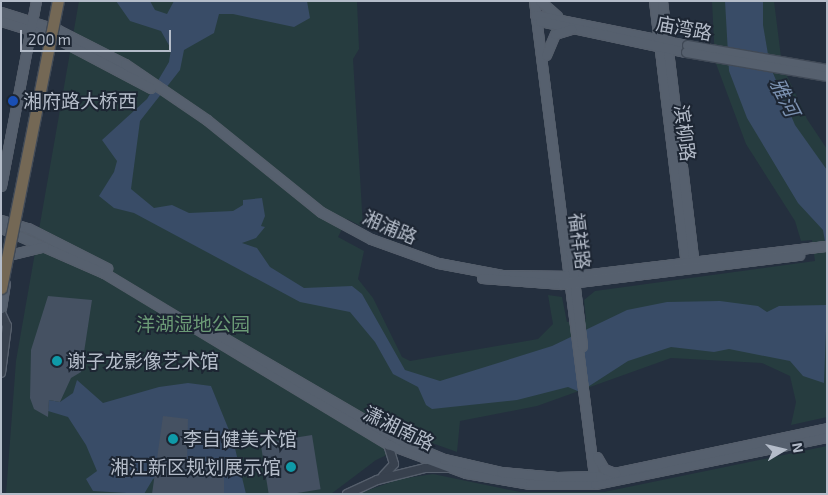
<!DOCTYPE html>
<html>
<head>
<meta charset="utf-8">
<style>
	body { margin:0 }
	#map { position:relative; width:828px; height:495px; overflow:hidden; background:#242f3e; font-family:"Exo 2","Noto Sans SC",sans-serif }
	div>[style] { position:absolute }
	.green>* { inset:0; background:#263c3f }
	.water>* { inset:0; background:#394c67 }
	.building>* { inset:0; background:#455162; transform-origin:0 0 }
	.roads { filter:drop-shadow(1px 0 #565f6c) drop-shadow(-1px 0 #565f6c) drop-shadow(0 1px #565f6c) drop-shadow(0 -1px #565f6c) }
	.minor>* { height:8px; margin:-4px; padding:0 4px; transform-origin:4px; border-radius:4px; background:#38414e }
	.major>* { height:9px; margin:-4.5px; padding:0 4.5px; transform-origin:4.5px; border-radius:4.5px; background:#56606e }
	.bridges { filter:drop-shadow(1px 0 #414a57) drop-shadow(-1px 0 #414a57) drop-shadow(0 1px #414a57) drop-shadow(0 -1px #414a57) }
	.major-bridge>* { height:9px; margin:-4.5px; padding:0 4.5px; transform-origin:4.5px; border-radius:4.5px; background:#56606e }
	.highway-bridge>* { height:11px; margin:-5.5px; padding:0 5.5px; transform-origin:5.5px; border-radius:5.5px; background:#746855 }
	.dots>* { width:14px; height:14px; translate:-50% -50%; box-sizing:border-box; border:2px solid #1d2633; border-radius:50% }
	span { translate:-50% -50%; white-space:nowrap; text-align:center; line-height:1.15; -webkit-text-stroke:4px #1d2633; paint-order:stroke }
	.street-label { font-size:19px; color:#b4bcc9 }
	.poi-label { font-size:19px; color:#b4bcc9 }
	.left { translate:0 -50%; text-align:left }
	.right { translate:-100% -50%; text-align:right }
	.park-label { font-size:19px; color:#6b9a76 }
	.water-label { font-size:20px; color:#7c92b1; font-style:italic }
	.frame { position:absolute; inset:0; border:2px solid #b4bcc9; pointer-events:none }
	.north { position:absolute; left:758px; top:425px; width:50px; height:50px; -webkit-text-stroke:4px #1d2633; paint-order:stroke; rotate:81deg; font-size:14px; font-weight:700; line-height:20px; text-align:center; color:#b4bcc9 }
	.north::after { content:''; display:block; margin:auto; width:18px; height:22px; background:#b4bcc9; clip-path:polygon(50% 0,100% 100%,50% 72%,0 100%) }
	.scale { position:absolute; left:20px; top:30px; width:151px; height:22px; box-sizing:border-box; border:2px solid #b4bcc9; border-top:0; padding-left:6px; font-size:15px; line-height:18px; white-space:nowrap; color:#b4bcc9; -webkit-text-stroke:4px #1d2633; paint-order:stroke }
</style>
</head>
<body>
<div id="map">
	<div class="green">
		<i style="clip-path:polygon(79px 1px,357px 1px,359px 49px,353px 59px,363px 227px,347px 219px,338px 237px,364px 251px,358px 279px,373px 298px,402px 357px,410px 361px,538px 339px,553px 324px,548px 295px,562px 297px,567px 322px,586px 319px,584px 300px,595px 291px,815px 261px,812px 240px,801px 241px,795px 221px,746px 144px,715px 61px,712px 1px,774px 1px,782px 65px,807px 119px,827px 149px,827px 417px,791px 425px,796px 402px,790px 376px,762px 363px,671px 358px,537px 406px,460px 421px,457px 452px,421px 439px,376px 460px,331px 494px,6px 494px,16px 361px)"></i>
		<i style="clip-path:polygon(827px 446px,827px 494px,357px 494px,400px 479px,433px 474px,520px 492px,604px 492px)"></i>
	</div>
	<div class="water">
		<i style="clip-path:polygon(116px 1px,150px 1px,155px 10px,167px 14px,174px 1px,307px 1px,310px 18px,294px 27px,233px 14px,219px 14px,214px 33px,184px 50px,180px 70px,140px 121px,131px 189px,154px 208px,172px 205px,189px 213px,233px 211px,243px 205px,243px 200px,262px 198px,265px 216px,261px 226px,265px 227px,256px 238px,242px 243px,257px 248px,270px 267px,304px 288px,352px 286px,362px 294px,405px 370px,440px 381px,552px 346px,627px 310px,667px 302px,720px 301px,758px 306px,767px 312px,779px 306px,827px 305px,824px 383px,803px 376px,790px 361px,729px 349px,714px 352px,671px 347px,628px 361px,580px 392px,568px 387px,517px 400px,432px 409px,426px 405px,418px 387px,393px 374px,375px 342px,350px 312px,300px 302px,134px 213px,114px 208px,99px 196px,114px 172px,117px 161px,102px 140px,147px 99px,169px 62px,171px 49px,161px 31px,130px 21px)"></i>
		<i style="clip-path:polygon(725px 1px,763px 1px,763px 25px,770px 66px,795px 125px,827px 170px,827px 253px,823px 230px,798px 203px,747px 118px,729px 71px)"></i>
		<i style="clip-path:polygon(77px 380px,103px 403px,159px 387px,188px 383px,211px 386px,233px 440px,246px 494px,224px 494px,187px 463px,153px 479px,144px 494px,93px 491px,86px 479px,97px 471px,86px 445px,68px 417px,48px 411px,49px 400px,60px 402px,73px 393px)"></i>
	</div>
	<div class="building">
		<i style="clip-path:polygon(48px 296px,92px 300px,81px 372px,71px 378px,60px 402px,49px 400px,48px 417px,34px 409px,30px 398px,31px 350px)"></i>
		<i style="clip-path:polygon(163px 416px,188px 419px,187px 463px,224px 464px,224px 494px,152px 494px)"></i>
		<i style="left:312px;top:435px;width:55px;height:52px;rotate:81deg"></i>
	</div>
	<div class="roads">
		<div class="minor">
			<i style="left:1px;top:313px;width:14px;rotate:65deg"></i>
			<i style="left:7px;top:326px;width:47px;rotate:97.3deg"></i>
			<i style="left:383px;top:476px;width:16px;rotate:-47deg"></i>
			<i style="left:394px;top:464px;width:21px;rotate:-107deg"></i>
			<i style="left:347px;top:494px;width:33px;rotate:-25deg"></i>
			<i style="left:377px;top:480px;width:49px;rotate:-14deg"></i>
			<i style="left:425px;top:468px;width:23px"></i>
		</div>
		<div class="major">
			<i style="left:534px;top:1px;width:485px;rotate:82.8deg"></i>
			<i style="left:540px;top:1px;width:23px;rotate:41deg"></i>
			<i style="left:654px;top:1px;width:268px;rotate:83.1deg"></i>
			<i style="left:662px;top:1px;width:266px;rotate:83.1deg"></i>
			<i style="left:1px;top:12px;width:60px;rotate:17.5deg"></i>
			<i style="left:58px;top:30px;width:75px;rotate:26.9deg"></i>
			<i style="left:125px;top:64px;width:99px;rotate:34.3deg"></i>
			<i style="left:207px;top:120px;width:146px;rotate:38.9deg"></i>
			<i style="left:321px;top:212px;width:57px;rotate:28.4deg"></i>
			<i style="left:371px;top:239px;width:71px;rotate:19.7deg"></i>
			<i style="left:438px;top:263px;width:65px;rotate:10.6deg"></i>
			<i style="left:502px;top:275px;width:72px;rotate:0.8deg"></i>
			<i style="left:574px;top:276px;width:255px;rotate:-6.8deg"></i>
			<i style="left:535px;top:15px;width:155px;rotate:11.2deg"></i>
			<i style="left:1px;top:21px;width:58px;rotate:17.2deg"></i>
			<i style="left:56px;top:38px;width:107px;rotate:27.8deg"></i>
			<i style="left:540px;top:21px;width:149px;rotate:12deg"></i>
			<i style="left:546px;top:55px;width:23px;rotate:-67deg"></i>
			<i style="left:555px;top:34px;width:17px;rotate:-17deg"></i>
			<i style="left:1px;top:186px;width:188px;rotate:-79.3deg"></i>
			<i style="left:1px;top:220px;width:28px;rotate:17deg"></i>
			<i style="left:28px;top:228px;width:89px;rotate:26.9deg"></i>
			<i style="left:1px;top:228px;width:112px;rotate:23.6deg"></i>
			<i style="left:104px;top:273px;width:332px;rotate:31.1deg"></i>
			<i style="left:388px;top:444px;width:83px;rotate:20.4deg"></i>
			<i style="left:466px;top:473px;width:65px;rotate:9.8deg"></i>
			<i style="left:530px;top:484px;width:65px"></i>
			<i style="left:595px;top:484px;width:237px;rotate:-11.5deg"></i>
			<i style="left:568px;top:230px;width:117px;rotate:83.1deg"></i>
			<i style="left:9px;top:255px;width:36px;rotate:-14deg"></i>
			<i style="left:482px;top:278px;width:80px;rotate:4.3deg"></i>
			<i style="left:562px;top:284px;width:239px;rotate:-7deg"></i>
			<i style="left:1px;top:308px;width:25px;rotate:-81deg"></i>
			<i style="left:193px;top:320px;width:243px;rotate:30.2deg"></i>
			<i style="left:403px;top:442px;width:44px;rotate:22.5deg"></i>
			<i style="left:444px;top:459px;width:58px;rotate:12.8deg"></i>
			<i style="left:501px;top:472px;width:56px;rotate:5.1deg"></i>
			<i style="left:557px;top:477px;width:43px;rotate:-1.3deg"></i>
			<i style="left:600px;top:476px;width:232px;rotate:-11.9deg"></i>
			<i style="left:597px;top:457px;width:14px;rotate:60deg"></i>
			<i style="left:604px;top:469px;width:12px;rotate:20deg"></i>
		</div>
	</div>
	<div class="bridges">
		<div class="major-bridge">
			<i style="left:687px;top:45px;width:142px;rotate:9.7deg"></i>
			<i style="left:686px;top:52px;width:143px;rotate:9.7deg"></i>
		</div>
		<div class="highway-bridge">
			<i style="left:1px;top:288px;width:293px;rotate:-78.8deg"></i>
		</div>
	</div>
	<div class="dots">
		<i style="left:13px;top:101px;background:#1a4fb4"></i>
		<i style="left:57px;top:361px;background:#0f9aa8"></i>
		<i style="left:173px;top:439px;background:#0f9aa8"></i>
		<i style="left:291px;top:467px;background:#0f9aa8"></i>
	</div>
	<div class="street-label">
		<span style="left:684px;top:28px;rotate:11deg">庙湾路</span>
		<span style="left:685px;top:133px;rotate:83deg">滨柳路</span>
		<span style="left:390px;top:227px;rotate:23deg">湘浦路</span>
		<span style="left:580px;top:241px;rotate:83deg">福祥路</span>
		<span style="left:399px;top:428px;rotate:26deg">潇湘南路</span>
	</div>
	<div class="poi-label">
		<span class="left" style="left:23px;top:101px">湘府路大桥西</span>
		<span class="left" style="left:67px;top:361px">谢子龙影像艺术馆</span>
		<span class="left" style="left:183px;top:439px">李自健美术馆</span>
		<span class="right" style="left:281px;top:467px">湘江新区规划展示馆</span>
	</div>
	<div class="park-label">
		<span style="left:193px;top:324px">洋湖湿地公园</span>
	</div>
	<div class="water-label">
		<span style="left:785px;top:97px;rotate:63deg">雅河</span>
	</div>
	<div class="frame"></div>
	<div class="north">N</div>
	<div class="scale">200 m</div>
</div>
</body>
</html>
